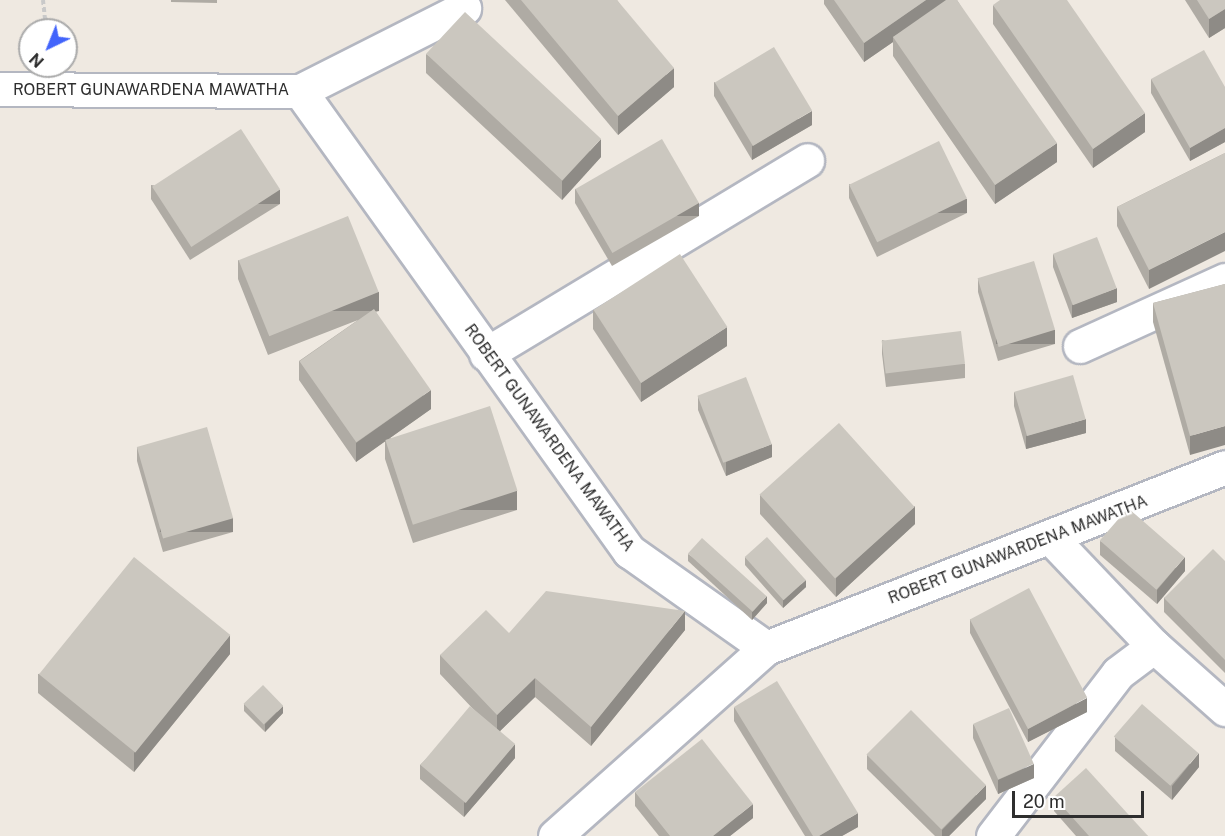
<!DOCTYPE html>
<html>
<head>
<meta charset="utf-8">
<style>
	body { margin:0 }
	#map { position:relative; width:1225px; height:836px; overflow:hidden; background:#efe9e1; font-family:"Public Sans",sans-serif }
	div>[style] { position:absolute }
	.path>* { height:4px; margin-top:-2px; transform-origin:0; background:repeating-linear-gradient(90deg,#c9c9c9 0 4.5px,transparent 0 7.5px) }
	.roads { filter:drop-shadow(2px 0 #b4b7c1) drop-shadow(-2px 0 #b4b7c1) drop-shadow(0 2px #b4b7c1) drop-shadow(0 -2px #b4b7c1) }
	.minor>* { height:33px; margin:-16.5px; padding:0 16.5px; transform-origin:16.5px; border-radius:16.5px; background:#fff }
	.wall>* { inset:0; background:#afaba4 }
	.shaded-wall>* { inset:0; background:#8e8b86; transform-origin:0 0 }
	.building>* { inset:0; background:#cbc7bf; transform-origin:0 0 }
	span { translate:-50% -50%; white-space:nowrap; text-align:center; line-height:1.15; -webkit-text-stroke:4.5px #fff; paint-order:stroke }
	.street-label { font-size:16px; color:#2e2e2e }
	.north { position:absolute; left:18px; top:18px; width:60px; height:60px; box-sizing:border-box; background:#fff; border:2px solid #ababab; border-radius:50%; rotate:223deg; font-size:16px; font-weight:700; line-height:24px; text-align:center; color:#2e2e2e }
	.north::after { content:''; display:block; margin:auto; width:21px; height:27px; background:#4264fb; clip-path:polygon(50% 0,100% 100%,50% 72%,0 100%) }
	.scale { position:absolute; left:1012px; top:791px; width:132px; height:27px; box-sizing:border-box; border:3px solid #2e2e2e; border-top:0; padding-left:8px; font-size:18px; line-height:21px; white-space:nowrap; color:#2e2e2e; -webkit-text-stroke:4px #fff; paint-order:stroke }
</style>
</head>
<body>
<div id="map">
	<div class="path">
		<i style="left:43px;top:0;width:30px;rotate:84deg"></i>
	</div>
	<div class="roads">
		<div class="minor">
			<i style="left:0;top:89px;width:300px;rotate:0.4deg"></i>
			<i style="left:300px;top:91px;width:566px;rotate:54.43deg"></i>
			<i style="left:629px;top:551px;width:168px;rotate:35.3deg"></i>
			<i style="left:300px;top:91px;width:184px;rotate:-26.8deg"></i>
			<i style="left:1080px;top:346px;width:159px;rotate:-24.5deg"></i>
			<i style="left:486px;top:354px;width:375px;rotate:-31.1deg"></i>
			<i style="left:1051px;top:538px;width:149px;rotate:46.4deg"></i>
			<i style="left:1154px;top:646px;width:95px;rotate:41.6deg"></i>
			<i style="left:555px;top:836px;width:283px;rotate:-41.7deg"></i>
			<i style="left:766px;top:648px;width:493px;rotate:-21.5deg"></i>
			<i style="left:993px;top:836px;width:205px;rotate:-52.5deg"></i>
			<i style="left:1118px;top:673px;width:45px;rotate:-36.9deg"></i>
		</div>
	</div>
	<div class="wall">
		<i style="clip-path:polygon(171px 0,217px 0,217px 3px,171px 2px)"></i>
		<i style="clip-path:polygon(505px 0,617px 0,674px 87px,618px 135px)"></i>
		<i style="clip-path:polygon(824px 0,957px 0,1057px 162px,995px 204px,893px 56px,893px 42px,864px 62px,824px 4px)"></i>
		<i style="clip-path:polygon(1185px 0,1225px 0,1225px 28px,1209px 38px)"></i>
		<i style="clip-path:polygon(993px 5px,1145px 132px,1093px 168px,993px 24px)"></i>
		<i style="clip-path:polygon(426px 54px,601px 157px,562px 200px,426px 73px)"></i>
		<i style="clip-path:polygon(1151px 79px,1225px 87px,1225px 142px,1190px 161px,1151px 93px)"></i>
		<i style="clip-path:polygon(714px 82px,812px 125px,752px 160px,714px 96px)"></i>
		<i style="clip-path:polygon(1225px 153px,1149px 289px,1117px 226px,1117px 207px)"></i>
		<i style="clip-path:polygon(849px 184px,967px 213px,877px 257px,849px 198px)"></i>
		<i style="clip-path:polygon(151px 185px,280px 204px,190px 260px,151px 199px)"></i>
		<i style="clip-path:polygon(575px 189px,699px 216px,612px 266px,575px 203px)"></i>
		<i style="clip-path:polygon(1053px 254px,1117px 302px,1072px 318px,1053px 267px)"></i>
		<i style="clip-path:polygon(238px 260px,379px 311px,376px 312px,431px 409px,390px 438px,517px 510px,413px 543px,385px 459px,385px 441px,356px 462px,299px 380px,299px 361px,358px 320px,268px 355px,238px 279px)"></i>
		<i style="clip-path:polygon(978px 278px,1055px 344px,998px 361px,978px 292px)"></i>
		<i style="clip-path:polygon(1225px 284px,1190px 455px,1153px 322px,1153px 303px)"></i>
		<i style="clip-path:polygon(593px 310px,727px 346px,641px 402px,593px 329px)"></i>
		<i style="clip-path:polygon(882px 340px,965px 364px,965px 378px,886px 387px,882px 354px)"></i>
		<i style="clip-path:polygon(1014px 392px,1086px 433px,1026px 449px,1014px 406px)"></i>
		<i style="clip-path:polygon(698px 396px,772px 457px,726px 476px,698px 410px)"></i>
		<i style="clip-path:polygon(137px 447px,233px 532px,163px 552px,137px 461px)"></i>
		<i style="clip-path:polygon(760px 495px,915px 524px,836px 597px,760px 514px)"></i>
		<i style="clip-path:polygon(1100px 541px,1185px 571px,1157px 604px,1100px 555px)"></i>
		<i style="clip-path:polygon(688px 554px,767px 603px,752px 620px,688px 561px)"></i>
		<i style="clip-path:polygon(745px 557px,806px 587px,783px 608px,745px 565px)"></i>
		<i style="clip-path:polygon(1225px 561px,1225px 673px,1164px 612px,1164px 598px)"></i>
		<i style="clip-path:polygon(970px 619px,1087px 712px,1028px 742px,970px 633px)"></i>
		<i style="clip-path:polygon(685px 630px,591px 746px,535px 697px,500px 731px,515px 758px,464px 817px,420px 779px,420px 765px,475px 711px,440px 674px,440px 655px,509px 633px)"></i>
		<i style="clip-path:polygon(230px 654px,134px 772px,38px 693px,38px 674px)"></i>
		<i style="clip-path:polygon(244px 704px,283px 713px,265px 732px,244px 711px)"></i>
		<i style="clip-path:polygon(734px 707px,858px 827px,842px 836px,805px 836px,734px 721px)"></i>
		<i style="clip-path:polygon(973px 724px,1034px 778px,998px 794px,973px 738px)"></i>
		<i style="clip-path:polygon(1115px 737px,1199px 767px,1172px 800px,1115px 751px)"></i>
		<i style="clip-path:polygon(867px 755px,986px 799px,949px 836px,935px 836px,867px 769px)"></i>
		<i style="clip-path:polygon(635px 792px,753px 818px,730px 836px,659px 836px,635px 806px)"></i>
		<i style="clip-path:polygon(1054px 797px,1148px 836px,1076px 836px,1054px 811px)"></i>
	</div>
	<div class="shaded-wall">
		<i style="clip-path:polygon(926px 0,953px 0,893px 37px,893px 42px,864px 62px,864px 43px)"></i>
		<i style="clip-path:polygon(1225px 9px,1225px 28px,1209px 38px,1209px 19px)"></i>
		<i style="clip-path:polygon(674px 68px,674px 87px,618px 135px,618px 116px)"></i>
		<i style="clip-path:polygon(812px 111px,812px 125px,752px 160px,752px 146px)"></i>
		<i style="clip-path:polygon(1145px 113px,1145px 132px,1093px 168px,1093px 149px)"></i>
		<i style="clip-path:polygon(1225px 128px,1225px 142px,1190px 161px,1190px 148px)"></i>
		<i style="clip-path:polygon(601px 139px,601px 157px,562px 200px,562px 181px)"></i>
		<i style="clip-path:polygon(1057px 143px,1057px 162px,995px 204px,995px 185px)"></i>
		<i style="left:280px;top:190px;width:14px;height:106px;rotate:90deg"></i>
		<i style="left:967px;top:199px;width:14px;height:100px;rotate:90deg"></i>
		<i style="left:699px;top:203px;width:13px;height:100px;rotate:90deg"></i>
		<i style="clip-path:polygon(1225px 232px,1225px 251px,1149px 289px,1149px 270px)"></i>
		<i style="clip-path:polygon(1117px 288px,1117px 302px,1072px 318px,1072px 305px)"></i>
		<i style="left:379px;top:292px;width:19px;height:119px;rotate:90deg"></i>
		<i style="clip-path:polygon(727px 327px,727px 346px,641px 402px,641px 383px)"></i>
		<i style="left:1055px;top:330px;width:14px;height:59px;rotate:90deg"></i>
		<i style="clip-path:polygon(431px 390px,431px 409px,356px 462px,356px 443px)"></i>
		<i style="clip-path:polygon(1086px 419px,1086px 433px,1026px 449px,1026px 436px)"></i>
		<i style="clip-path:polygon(1225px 426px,1225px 445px,1190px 455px,1190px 436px)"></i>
		<i style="clip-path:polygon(772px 444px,772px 457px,726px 476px,726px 462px)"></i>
		<i style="left:517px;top:491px;width:19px;height:109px;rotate:90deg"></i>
		<i style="clip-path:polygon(915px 506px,915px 524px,836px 597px,836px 578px)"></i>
		<i style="left:233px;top:518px;width:14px;height:73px;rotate:90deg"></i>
		<i style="clip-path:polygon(1185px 557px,1185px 571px,1157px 604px,1157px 590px)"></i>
		<i style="clip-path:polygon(806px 580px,806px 587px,783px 608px,783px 600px)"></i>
		<i style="clip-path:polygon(767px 596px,767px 603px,752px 620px,752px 612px)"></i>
		<i style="clip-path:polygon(685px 611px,685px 630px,591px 746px,591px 727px)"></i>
		<i style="clip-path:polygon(230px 635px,230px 654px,134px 772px,134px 753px)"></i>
		<i style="clip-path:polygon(535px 678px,535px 697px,497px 734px,497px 715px)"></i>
		<i style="clip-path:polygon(1087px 698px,1087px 712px,1028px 742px,1028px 729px)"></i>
		<i style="clip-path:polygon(283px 706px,283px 713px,265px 732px,265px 724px)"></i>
		<i style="clip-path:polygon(515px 744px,515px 758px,464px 817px,464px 803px)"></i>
		<i style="clip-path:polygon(1199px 753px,1199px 767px,1172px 800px,1172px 786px)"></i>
		<i style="clip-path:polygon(1034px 764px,1034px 778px,998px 794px,998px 780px)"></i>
		<i style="clip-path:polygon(986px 785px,986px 799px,949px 836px,942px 836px,942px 830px)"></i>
		<i style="clip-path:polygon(753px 804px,753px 818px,730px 836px,713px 836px)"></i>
		<i style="clip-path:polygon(858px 813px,858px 827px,842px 836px,819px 836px)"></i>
	</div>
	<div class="building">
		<i style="clip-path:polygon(521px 0,617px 0,674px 68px,618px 116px)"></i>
		<i style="clip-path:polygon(834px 0,926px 0,864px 43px)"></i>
		<i style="clip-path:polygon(946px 0,957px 0,1057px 143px,995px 185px,893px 37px)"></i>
		<i style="clip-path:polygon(1000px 0,1067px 0,1145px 113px,1093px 149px,993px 5px)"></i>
		<i style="clip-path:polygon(1197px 0,1225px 0,1225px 9px,1209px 19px)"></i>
		<i style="left:465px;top:12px;width:186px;height:57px;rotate:43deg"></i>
		<i style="left:774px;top:47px;width:74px;height:69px;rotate:59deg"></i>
		<i style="clip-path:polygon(1204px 50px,1225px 87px,1225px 128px,1190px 148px,1151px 79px)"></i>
		<i style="left:241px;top:129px;width:72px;height:106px;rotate:57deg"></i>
		<i style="left:662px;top:139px;width:74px;height:100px;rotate:60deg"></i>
		<i style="left:939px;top:141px;width:64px;height:100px;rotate:64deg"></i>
		<i style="clip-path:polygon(1225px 153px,1225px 232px,1149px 270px,1117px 207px)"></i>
		<i style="left:348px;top:216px;width:82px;height:118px;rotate:68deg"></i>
		<i style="left:1097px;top:237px;width:55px;height:47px;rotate:69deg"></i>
		<i style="left:680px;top:254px;width:87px;height:103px;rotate:57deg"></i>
		<i style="left:1034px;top:261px;width:72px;height:59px;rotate:73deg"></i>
		<i style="clip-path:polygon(1225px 284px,1225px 426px,1190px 436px,1153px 303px)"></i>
		<i style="left:374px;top:309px;width:99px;height:91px;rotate:55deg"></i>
		<i style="left:961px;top:331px;width:33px;height:80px;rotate:83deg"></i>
		<i style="left:1073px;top:375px;width:46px;height:61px;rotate:74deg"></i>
		<i style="left:746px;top:377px;width:72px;height:52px;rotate:69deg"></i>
		<i style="left:490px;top:406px;width:89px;height:110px;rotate:72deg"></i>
		<i style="left:839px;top:423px;width:113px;height:107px;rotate:48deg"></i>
		<i style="left:207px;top:427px;width:95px;height:73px;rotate:74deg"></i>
		<i style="left:1128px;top:508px;width:75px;height:43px;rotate:41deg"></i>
		<i style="left:767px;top:537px;width:58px;height:30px;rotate:48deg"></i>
		<i style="left:702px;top:538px;width:87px;height:21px;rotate:42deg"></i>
		<i style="clip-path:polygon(1213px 549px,1225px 561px,1225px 660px,1164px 598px)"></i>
		<i style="left:134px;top:557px;width:124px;height:151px;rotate:39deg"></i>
		<i style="left:1029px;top:588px;width:124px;height:67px;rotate:62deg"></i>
		<i style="clip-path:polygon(546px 591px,685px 611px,591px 727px,535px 678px,497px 715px,440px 655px,486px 610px,509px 633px)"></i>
		<i style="clip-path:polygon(777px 681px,858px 813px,819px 836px,813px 836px,734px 707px)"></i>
		<i style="left:263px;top:685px;width:29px;height:27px;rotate:46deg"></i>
		<i style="left:1142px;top:704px;width:75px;height:43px;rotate:41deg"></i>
		<i style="left:470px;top:706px;width:59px;height:77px;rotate:40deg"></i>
		<i style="left:1009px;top:708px;width:61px;height:39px;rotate:66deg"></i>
		<i style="left:911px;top:710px;width:106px;height:63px;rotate:45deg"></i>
		<i style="clip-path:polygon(702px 739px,753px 804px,713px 836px,670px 836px,635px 792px)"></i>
		<i style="clip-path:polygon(1086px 768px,1148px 836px,1089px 836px,1054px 797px)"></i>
	</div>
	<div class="street-label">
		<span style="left:151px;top:90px">ROBERT GUNAWARDENA MAWATHA</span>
		<span style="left:549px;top:438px;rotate:54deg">ROBERT GUNAWARDENA MAWATHA</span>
		<span style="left:1018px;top:550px;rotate:-21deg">ROBERT GUNAWARDENA MAWATHA</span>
	</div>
	<div class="north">N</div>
	<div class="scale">20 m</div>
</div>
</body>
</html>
